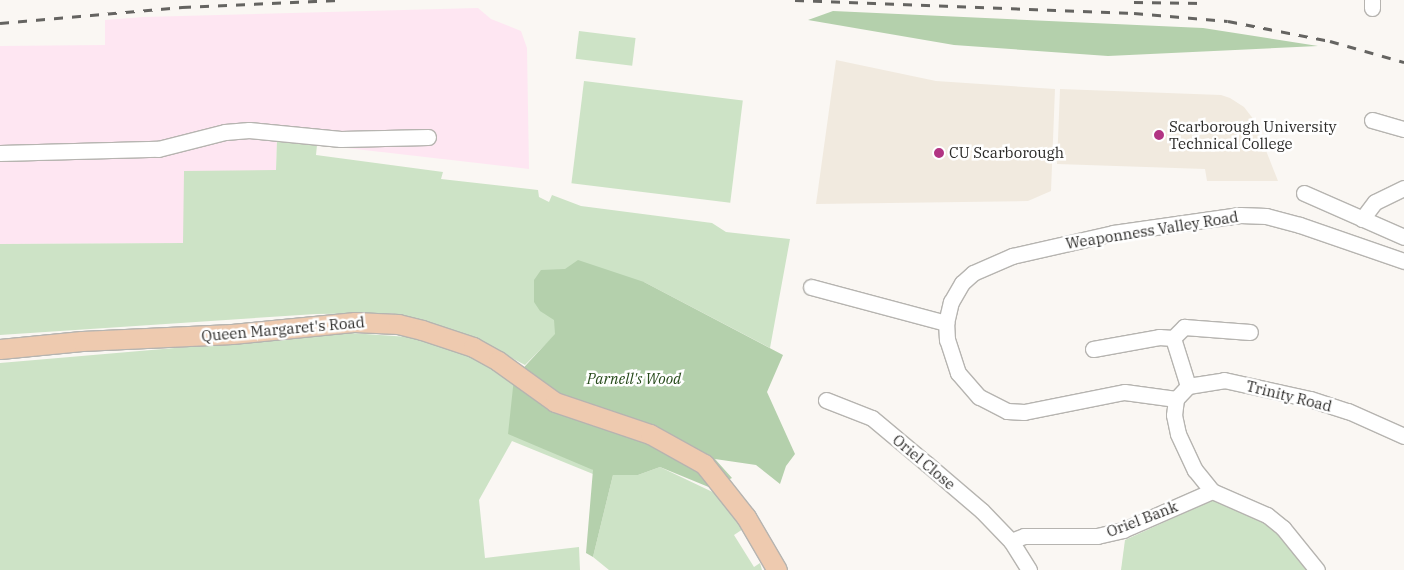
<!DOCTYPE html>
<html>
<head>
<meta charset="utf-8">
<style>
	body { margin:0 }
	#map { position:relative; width:1404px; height:570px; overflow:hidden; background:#faf7f3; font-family:"IBM Plex Serif",serif }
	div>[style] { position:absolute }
	.built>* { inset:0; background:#f1eadf }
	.industrial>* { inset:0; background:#fee6f2 }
	.green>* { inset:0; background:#cde3c6; transform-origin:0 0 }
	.forest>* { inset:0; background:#b4d0ac }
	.roads { filter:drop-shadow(1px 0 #b6b4b0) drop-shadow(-1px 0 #b6b4b0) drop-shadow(0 1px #b6b4b0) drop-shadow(0 -1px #b6b4b0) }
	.minor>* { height:15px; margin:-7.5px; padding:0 7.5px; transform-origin:7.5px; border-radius:7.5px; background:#fff }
	.major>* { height:19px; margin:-9.5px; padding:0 9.5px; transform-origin:9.5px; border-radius:9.5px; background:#eecaaf }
	.rail>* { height:3px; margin-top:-1.5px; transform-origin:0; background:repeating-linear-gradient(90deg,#656461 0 9px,transparent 0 18px) }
	.dots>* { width:14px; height:14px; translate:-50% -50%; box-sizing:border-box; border:2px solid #fff; border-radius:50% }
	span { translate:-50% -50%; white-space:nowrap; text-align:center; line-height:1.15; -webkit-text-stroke:5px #fff; paint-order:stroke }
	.poi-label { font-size:15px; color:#2b2a28 }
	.left { translate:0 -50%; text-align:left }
	.street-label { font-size:15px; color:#2b2a28 }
	.park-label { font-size:15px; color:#264a1a; font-style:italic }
</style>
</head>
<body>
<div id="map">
	<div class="built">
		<i style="clip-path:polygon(836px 60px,936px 81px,1055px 89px,1051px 191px,1028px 201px,816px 204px)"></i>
		<i style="clip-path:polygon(1060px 89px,1221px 95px,1230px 98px,1244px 107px,1254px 120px,1278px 181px,1207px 181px,1205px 169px,1057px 164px)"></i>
	</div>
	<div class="industrial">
		<i style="clip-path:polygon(478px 8px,491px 19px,521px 31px,527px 48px,529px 169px,277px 140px,276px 170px,184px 243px,0 244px,0 46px,105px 45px,105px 20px,144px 17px)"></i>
	</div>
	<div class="green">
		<i style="left:579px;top:31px;width:57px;height:28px;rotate:7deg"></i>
		<i style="left:584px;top:81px;width:160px;height:103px;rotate:7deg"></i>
		<i style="clip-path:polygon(277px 140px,317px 145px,316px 155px,443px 172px,441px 179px,538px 190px,539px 197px,549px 202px,552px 195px,581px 206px,712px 223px,726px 232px,790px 239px,770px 348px,644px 282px,559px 331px,525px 365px,468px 335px,391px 313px,316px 314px,0 335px,0 244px,183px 243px,184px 171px,276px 170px)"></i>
		<i style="clip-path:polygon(351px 333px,423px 338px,473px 354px,503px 372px,593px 470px,593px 474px,512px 441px,479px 500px,485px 558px,579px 547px,580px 570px,0 570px,0 363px)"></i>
		<i style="clip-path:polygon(660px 467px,721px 496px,743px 529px,734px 535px,754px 567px,760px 563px,762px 570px,609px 570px,593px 557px,613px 475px,638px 475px)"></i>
		<i style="clip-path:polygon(1215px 499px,1265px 519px,1294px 547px,1306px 570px,1121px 570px,1125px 540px)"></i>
	</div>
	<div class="forest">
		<i style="clip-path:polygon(833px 11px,1203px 28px,1318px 46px,1108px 56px,954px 45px,808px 20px)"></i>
		<i style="clip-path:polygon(578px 260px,644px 282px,783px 355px,767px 392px,795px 454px,786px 466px,780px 484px,756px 465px,715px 459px,732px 478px,711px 488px,660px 467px,638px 475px,613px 475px,593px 557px,586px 553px,593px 470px,508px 434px,514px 378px,555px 334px,554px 320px,540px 311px,534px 302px,534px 280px,541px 270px,565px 269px)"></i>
	</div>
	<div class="roads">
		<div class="minor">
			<i style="left:1372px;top:0;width:8px;rotate:90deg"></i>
			<i style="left:1372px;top:120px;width:33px;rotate:16deg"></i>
			<i style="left:0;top:153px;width:158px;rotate:-1.5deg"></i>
			<i style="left:158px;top:149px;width:69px;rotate:-14.2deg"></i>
			<i style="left:225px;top:132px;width:24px;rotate:-5deg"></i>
			<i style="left:249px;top:130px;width:92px;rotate:5.6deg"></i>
			<i style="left:341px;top:139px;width:87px;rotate:-1.3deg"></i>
			<i style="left:1304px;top:193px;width:109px;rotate:23.7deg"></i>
			<i style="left:1362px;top:219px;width:21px;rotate:-53deg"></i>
			<i style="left:1375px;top:202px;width:32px;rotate:-26deg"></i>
			<i style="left:811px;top:287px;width:140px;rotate:14.9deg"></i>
			<i style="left:1093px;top:349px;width:67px;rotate:-10.3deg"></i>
			<i style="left:1159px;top:337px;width:14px;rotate:4deg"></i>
			<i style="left:1188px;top:386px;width:50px;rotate:-107.4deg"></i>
			<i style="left:1173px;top:338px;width:16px;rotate:-45deg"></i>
			<i style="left:1184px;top:327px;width:66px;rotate:4.3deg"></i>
			<i style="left:1176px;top:399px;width:52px;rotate:-172.3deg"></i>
			<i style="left:1124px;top:392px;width:102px;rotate:168.7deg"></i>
			<i style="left:1024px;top:412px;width:17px;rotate:-177deg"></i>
			<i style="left:1007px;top:411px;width:31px;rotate:-153deg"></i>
			<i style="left:979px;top:397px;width:32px;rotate:-131deg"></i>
			<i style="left:958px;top:373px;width:35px;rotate:-108deg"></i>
			<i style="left:947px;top:340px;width:17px;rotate:-93deg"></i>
			<i style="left:946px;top:323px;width:22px;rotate:-77deg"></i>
			<i style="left:951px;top:302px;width:22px;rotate:-60deg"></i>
			<i style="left:962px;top:283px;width:15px;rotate:-42deg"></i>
			<i style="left:973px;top:273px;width:43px;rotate:-23.6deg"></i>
			<i style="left:1012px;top:256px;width:104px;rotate:-12.8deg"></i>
			<i style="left:1113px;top:233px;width:128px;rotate:-8.1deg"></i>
			<i style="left:1240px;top:215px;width:26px;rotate:2deg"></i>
			<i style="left:1266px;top:216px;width:35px;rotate:15deg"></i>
			<i style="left:1300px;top:225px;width:110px;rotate:19.1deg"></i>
			<i style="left:1176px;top:399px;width:18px;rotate:-47deg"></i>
			<i style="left:1188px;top:386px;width:36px;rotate:-9deg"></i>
			<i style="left:1224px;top:380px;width:88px;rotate:12.5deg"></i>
			<i style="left:1310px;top:399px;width:40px;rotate:18deg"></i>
			<i style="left:1348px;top:411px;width:61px;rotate:24.1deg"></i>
			<i style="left:1176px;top:399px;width:16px;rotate:97deg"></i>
			<i style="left:1174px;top:415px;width:19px;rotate:78deg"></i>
			<i style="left:1178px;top:434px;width:40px;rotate:65deg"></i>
			<i style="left:1195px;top:470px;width:27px;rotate:51deg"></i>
			<i style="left:1212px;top:491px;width:60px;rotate:23.6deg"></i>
			<i style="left:1267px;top:515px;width:21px;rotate:39deg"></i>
			<i style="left:1283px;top:528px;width:54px;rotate:51deg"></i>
			<i style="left:826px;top:400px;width:49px;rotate:21.4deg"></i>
			<i style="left:872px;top:418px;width:72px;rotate:39.9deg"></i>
			<i style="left:927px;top:464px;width:72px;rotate:40.5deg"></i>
			<i style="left:982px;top:511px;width:42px;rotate:46deg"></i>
			<i style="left:1011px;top:541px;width:34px;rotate:58deg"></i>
			<i style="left:1011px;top:541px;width:14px;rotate:-21deg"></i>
			<i style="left:1024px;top:536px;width:73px"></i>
			<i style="left:1097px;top:536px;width:27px;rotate:-13deg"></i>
			<i style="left:1123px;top:530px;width:97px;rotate:-23.7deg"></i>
		</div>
		<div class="major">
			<i style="left:0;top:349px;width:82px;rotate:-5.6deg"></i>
			<i style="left:82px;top:341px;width:150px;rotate:-2.7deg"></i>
			<i style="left:232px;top:334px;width:124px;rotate:-5.6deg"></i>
			<i style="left:355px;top:322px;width:43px;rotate:2.7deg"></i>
			<i style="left:398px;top:324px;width:25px;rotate:14deg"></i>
			<i style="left:422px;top:330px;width:54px;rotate:18.4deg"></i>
			<i style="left:473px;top:347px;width:29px;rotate:29deg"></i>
			<i style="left:498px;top:361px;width:70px;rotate:35.7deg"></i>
			<i style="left:555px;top:402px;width:100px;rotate:18.6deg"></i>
			<i style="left:650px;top:434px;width:62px;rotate:29.1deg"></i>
			<i style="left:704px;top:464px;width:68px;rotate:51.6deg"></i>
			<i style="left:746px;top:517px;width:61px;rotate:59.7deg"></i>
		</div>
	</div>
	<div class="rail">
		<i style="left:795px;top:0;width:339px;rotate:2.2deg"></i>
		<i style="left:1134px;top:13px;width:94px;rotate:4.9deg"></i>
		<i style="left:1228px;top:21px;width:104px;rotate:11.1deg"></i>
		<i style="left:1330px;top:41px;width:77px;rotate:15.8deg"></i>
		<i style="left:1134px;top:2px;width:69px;rotate:0.8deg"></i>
		<i style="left:0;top:23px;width:183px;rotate:-5deg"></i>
		<i style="left:182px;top:7px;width:157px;rotate:-2.6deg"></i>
	</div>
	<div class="dots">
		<i style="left:1159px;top:135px;background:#b23483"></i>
		<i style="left:939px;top:153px;background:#b23483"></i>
	</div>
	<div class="poi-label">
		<span class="left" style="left:1169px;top:135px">Scarborough University<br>Technical College</span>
		<span class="left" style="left:949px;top:153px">CU Scarborough</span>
	</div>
	<div class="street-label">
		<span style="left:1152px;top:230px;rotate:-9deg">Weaponness Valley Road</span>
		<span style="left:283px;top:329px;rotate:-5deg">Queen Margaret's Road</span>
		<span style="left:1289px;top:396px;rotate:14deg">Trinity Road</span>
		<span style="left:924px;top:462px;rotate:40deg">Oriel Close</span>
		<span style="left:1142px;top:519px;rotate:-21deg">Oriel Bank</span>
	</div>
	<div class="park-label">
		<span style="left:634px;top:379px">Parnell's Wood</span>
	</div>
</div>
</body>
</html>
